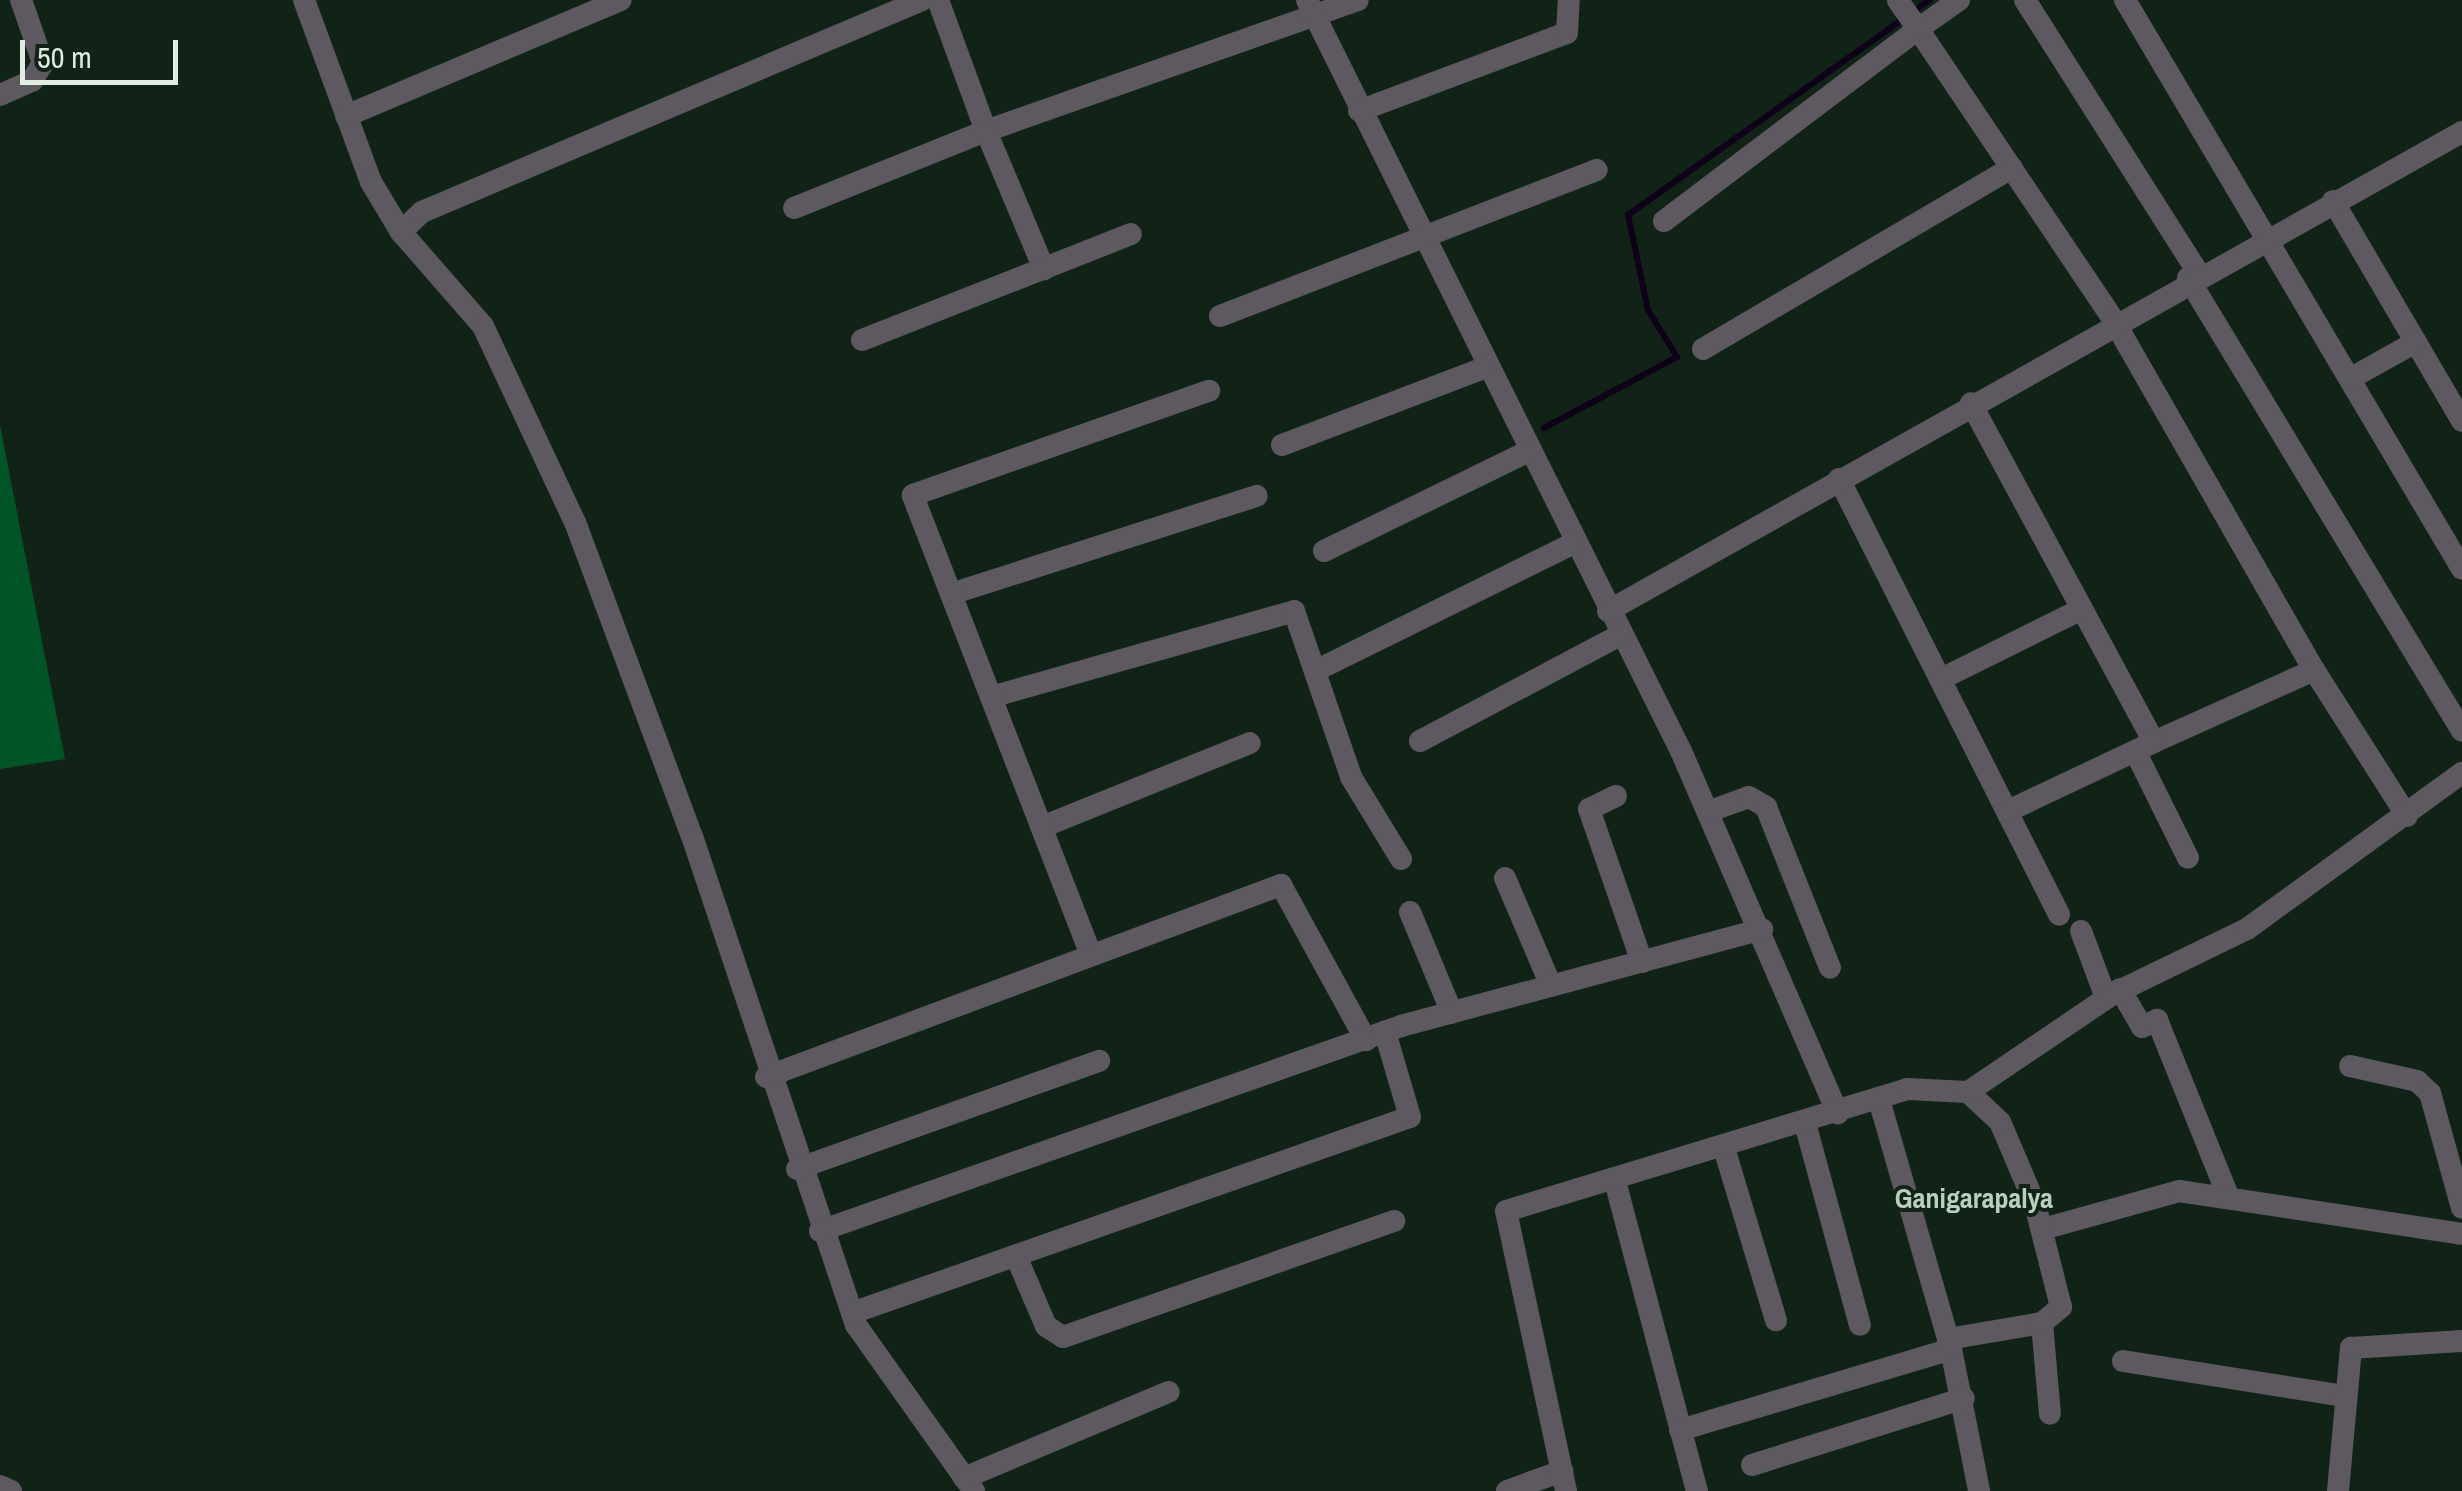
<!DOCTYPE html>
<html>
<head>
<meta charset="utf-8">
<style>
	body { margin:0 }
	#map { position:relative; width:2462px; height:1491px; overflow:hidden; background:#112316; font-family:"Archivo Narrow",sans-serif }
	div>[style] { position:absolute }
	.green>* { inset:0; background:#005425 }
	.stream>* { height:6px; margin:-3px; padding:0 3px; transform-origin:3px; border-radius:3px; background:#0f0019 }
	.minor>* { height:22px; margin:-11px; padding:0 11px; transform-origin:11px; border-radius:11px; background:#5e5861 }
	span { translate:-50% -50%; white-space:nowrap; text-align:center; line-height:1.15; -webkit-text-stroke:8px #112316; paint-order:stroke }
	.neighbourhood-label { font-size:28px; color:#bad0be; font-weight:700 }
	.scale { position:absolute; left:20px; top:40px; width:158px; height:45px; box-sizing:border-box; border:5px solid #e1ede3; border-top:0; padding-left:12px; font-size:30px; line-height:35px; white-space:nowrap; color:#e1ede3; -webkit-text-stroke:8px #112316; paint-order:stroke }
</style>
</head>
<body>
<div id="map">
	<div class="green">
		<i style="clip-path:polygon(0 425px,65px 759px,0 769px)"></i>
	</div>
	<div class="stream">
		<i style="left:1914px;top:11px;width:19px;rotate:-36deg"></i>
		<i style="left:1544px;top:428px;width:151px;rotate:-28.1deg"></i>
		<i style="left:1677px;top:357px;width:55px;rotate:-121.7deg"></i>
		<i style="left:1648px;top:310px;width:97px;rotate:-101.9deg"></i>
		<i style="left:1628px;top:215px;width:339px;rotate:-35.5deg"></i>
	</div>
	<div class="minor">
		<i style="left:304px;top:0;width:194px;rotate:69.8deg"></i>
		<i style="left:371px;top:182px;width:58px;rotate:59deg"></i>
		<i style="left:401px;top:232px;width:125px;rotate:48.9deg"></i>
		<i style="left:483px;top:326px;width:217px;rotate:64.9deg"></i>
		<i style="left:575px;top:522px;width:335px;rotate:69.6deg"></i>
		<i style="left:692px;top:836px;width:516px;rotate:71.46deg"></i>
		<i style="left:856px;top:1325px;width:204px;rotate:54.6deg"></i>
		<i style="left:938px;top:0;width:140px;rotate:69.9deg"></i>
		<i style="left:986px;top:131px;width:394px;rotate:-19.4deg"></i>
		<i style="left:1307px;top:0;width:839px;rotate:63.53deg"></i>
		<i style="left:1681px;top:751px;width:395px;rotate:66.6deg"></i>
		<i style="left:1959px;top:0;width:50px;rotate:144.7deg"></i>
		<i style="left:1918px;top:29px;width:352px;rotate:56.1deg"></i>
		<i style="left:2114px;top:321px;width:402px;rotate:60.2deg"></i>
		<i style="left:2314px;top:670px;width:175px;rotate:155.8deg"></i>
		<i style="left:2154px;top:742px;width:385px;rotate:-118.4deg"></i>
		<i style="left:2025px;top:0;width:323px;rotate:57.6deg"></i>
		<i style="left:2125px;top:0;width:661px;rotate:59.36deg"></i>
		<i style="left:0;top:95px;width:35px;rotate:-24deg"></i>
		<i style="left:32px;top:81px;width:21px;rotate:-59deg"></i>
		<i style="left:43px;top:63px;width:67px;rotate:-109.2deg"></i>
		<i style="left:1359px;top:111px;width:222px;rotate:-20.6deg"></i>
		<i style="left:1567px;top:33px;width:33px;rotate:-87deg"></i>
		<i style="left:346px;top:116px;width:298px;rotate:-22.9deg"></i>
		<i style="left:2333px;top:201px;width:255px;rotate:59.6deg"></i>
		<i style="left:794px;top:208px;width:207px;rotate:-21.9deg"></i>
		<i style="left:986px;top:131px;width:150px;rotate:67.2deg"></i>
		<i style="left:1664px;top:221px;width:318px;rotate:-37.1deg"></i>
		<i style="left:1918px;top:29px;width:35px;rotate:-125deg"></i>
		<i style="left:401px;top:232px;width:29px;rotate:-44deg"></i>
		<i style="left:422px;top:212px;width:543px;rotate:-22.98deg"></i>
		<i style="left:2188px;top:278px;width:529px;rotate:58.83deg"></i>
		<i style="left:1220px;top:316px;width:404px;rotate:-21.2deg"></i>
		<i style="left:862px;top:340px;width:289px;rotate:-21.5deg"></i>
		<i style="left:1703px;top:349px;width:358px;rotate:-30.4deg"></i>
		<i style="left:2353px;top:377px;width:72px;rotate:-29.1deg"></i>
		<i style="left:1282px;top:445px;width:216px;rotate:-20.9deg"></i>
		<i style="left:1839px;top:479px;width:488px;rotate:63.2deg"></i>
		<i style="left:1324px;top:551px;width:226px;rotate:-26deg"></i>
		<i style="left:951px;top:594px;width:321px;rotate:-17.8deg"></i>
		<i style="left:1608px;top:611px;width:979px;rotate:-29.29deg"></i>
		<i style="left:2314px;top:670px;width:173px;rotate:57.5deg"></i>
		<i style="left:1315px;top:671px;width:287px;rotate:-26.3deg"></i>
		<i style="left:1941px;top:679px;width:157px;rotate:-26.4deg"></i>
		<i style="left:991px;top:697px;width:315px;rotate:-15.8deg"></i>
		<i style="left:1294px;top:611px;width:176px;rotate:71deg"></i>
		<i style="left:1351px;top:777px;width:96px;rotate:58.6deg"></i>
		<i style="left:1420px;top:741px;width:226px;rotate:-27.9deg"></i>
		<i style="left:2135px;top:751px;width:119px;rotate:63.6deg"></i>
		<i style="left:1616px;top:796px;width:30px;rotate:154deg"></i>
		<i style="left:1589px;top:809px;width:162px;rotate:70.9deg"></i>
		<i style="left:1710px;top:811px;width:41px;rotate:-19.7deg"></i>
		<i style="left:1749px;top:797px;width:20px;rotate:30deg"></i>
		<i style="left:1766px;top:807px;width:173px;rotate:68.3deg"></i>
		<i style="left:2008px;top:811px;width:161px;rotate:-25.3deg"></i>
		<i style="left:1042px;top:827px;width:224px;rotate:-22deg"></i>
		<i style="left:1505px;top:878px;width:117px;rotate:66.9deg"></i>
		<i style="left:1410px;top:912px;width:109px;rotate:67.4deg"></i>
		<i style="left:2081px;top:931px;width:72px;rotate:69.5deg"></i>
		<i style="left:1091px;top:955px;width:493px;rotate:-111.2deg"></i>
		<i style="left:913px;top:495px;width:314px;rotate:-19.4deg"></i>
		<i style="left:2120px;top:989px;width:44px;rotate:59.9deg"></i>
		<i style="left:2142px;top:1027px;width:17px;rotate:-25deg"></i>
		<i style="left:2157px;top:1020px;width:187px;rotate:68deg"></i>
		<i style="left:2350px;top:1066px;width:69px;rotate:12.6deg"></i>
		<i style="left:2417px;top:1081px;width:18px;rotate:43deg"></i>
		<i style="left:2430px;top:1093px;width:119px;rotate:74.5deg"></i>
		<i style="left:766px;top:1077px;width:550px;rotate:-20.45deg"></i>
		<i style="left:1281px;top:885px;width:177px;rotate:61.3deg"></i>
		<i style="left:1805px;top:1123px;width:209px;rotate:74.8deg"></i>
		<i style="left:1724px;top:1148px;width:180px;rotate:73.2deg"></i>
		<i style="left:797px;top:1169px;width:321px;rotate:-19.7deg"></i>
		<i style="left:1615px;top:1181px;width:321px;rotate:75.2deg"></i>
		<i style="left:2043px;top:1229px;width:141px;rotate:-15.6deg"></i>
		<i style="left:2179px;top:1191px;width:286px;rotate:8.6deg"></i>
		<i style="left:820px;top:1231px;width:616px;rotate:-19.43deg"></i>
		<i style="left:1401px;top:1026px;width:374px;rotate:-15deg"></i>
		<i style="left:1016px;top:1256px;width:76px;rotate:66.8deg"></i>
		<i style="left:1046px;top:1326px;width:20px;rotate:33deg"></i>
		<i style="left:1063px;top:1337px;width:351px;rotate:-19.3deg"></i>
		<i style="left:852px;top:1313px;width:591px;rotate:-19.35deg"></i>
		<i style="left:1410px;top:1117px;width:89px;rotate:-106.4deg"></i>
		<i style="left:2042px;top:1323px;width:91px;rotate:85deg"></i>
		<i style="left:1948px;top:1339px;width:95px;rotate:-9.7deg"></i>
		<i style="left:2042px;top:1323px;width:25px;rotate:-40deg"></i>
		<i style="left:2061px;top:1307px;width:106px;rotate:-104.2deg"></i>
		<i style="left:2035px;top:1204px;width:89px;rotate:-113.1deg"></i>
		<i style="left:2000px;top:1122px;width:44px;rotate:-136.8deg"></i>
		<i style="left:1951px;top:1349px;width:145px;rotate:78.8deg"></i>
		<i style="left:2123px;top:1361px;width:225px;rotate:9deg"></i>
		<i style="left:1680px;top:1430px;width:283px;rotate:-16.6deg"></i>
		<i style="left:1951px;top:1349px;width:260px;rotate:-106.1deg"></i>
		<i style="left:1752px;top:1465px;width:222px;rotate:-17.5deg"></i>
		<i style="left:964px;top:1478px;width:222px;rotate:-22.8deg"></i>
		<i style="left:0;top:1486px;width:12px;rotate:24deg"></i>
		<i style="left:1507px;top:1491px;width:59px;rotate:-20deg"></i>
		<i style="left:1566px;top:1491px;width:286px;rotate:-102.1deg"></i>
		<i style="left:1506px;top:1211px;width:419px;rotate:-16.9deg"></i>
		<i style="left:1907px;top:1089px;width:61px;rotate:2.8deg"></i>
		<i style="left:1968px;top:1092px;width:175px;rotate:-34.1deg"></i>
		<i style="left:2113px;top:994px;width:149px;rotate:-25.9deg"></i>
		<i style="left:2247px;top:929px;width:266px;rotate:-36deg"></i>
		<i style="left:2338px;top:1491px;width:144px;rotate:-84.8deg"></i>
		<i style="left:2351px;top:1348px;width:111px;rotate:-3.6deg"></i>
	</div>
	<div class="neighbourhood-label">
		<span style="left:1974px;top:1198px">Ganigarapalya</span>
	</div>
	<div class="scale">50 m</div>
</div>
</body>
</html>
